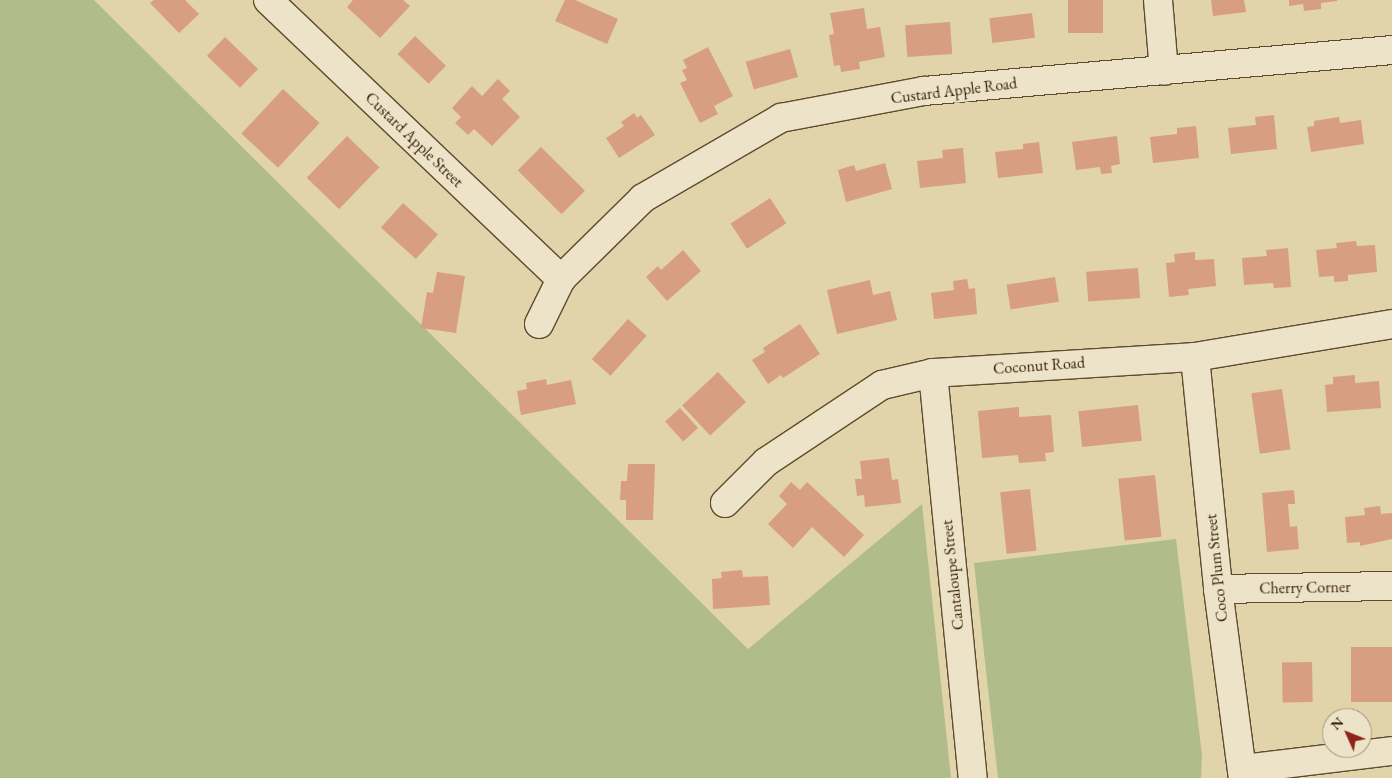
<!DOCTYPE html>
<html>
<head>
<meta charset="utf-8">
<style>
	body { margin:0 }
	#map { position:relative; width:1392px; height:778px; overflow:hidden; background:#e1d4aa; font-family:"EB Garamond",serif }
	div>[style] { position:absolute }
	.green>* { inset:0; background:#b0bd8b }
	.building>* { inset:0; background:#d79e82; transform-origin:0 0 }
	.roads { filter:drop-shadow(1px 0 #5f4a2e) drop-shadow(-1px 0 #5f4a2e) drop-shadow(0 1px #5f4a2e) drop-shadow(0 -1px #5f4a2e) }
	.minor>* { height:28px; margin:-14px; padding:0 14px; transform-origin:14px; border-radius:14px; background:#ece3c8 }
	span { translate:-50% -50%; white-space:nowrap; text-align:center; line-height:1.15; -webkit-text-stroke:4.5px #ece3c8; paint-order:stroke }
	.street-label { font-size:16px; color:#341c05 }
	.north { position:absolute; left:1322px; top:708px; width:50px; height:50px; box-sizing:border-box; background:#ece3c8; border:1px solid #a2937a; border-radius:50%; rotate:314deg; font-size:14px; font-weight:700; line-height:20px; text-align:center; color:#341c05 }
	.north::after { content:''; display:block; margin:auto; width:18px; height:22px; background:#8f2418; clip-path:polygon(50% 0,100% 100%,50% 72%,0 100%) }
</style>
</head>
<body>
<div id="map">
	<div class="green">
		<i style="clip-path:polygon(0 0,94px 0,748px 649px,922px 504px,951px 778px,0 778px)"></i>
		<i style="clip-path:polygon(1176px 539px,1202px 755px,1201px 778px,998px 778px,974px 563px)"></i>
	</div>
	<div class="building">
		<i style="clip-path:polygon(154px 0,185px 0,199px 14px,179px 33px,150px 3px)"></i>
		<i style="clip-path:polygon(353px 0,403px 0,410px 6px,380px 38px,347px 7px)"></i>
		<i style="clip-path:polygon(565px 0,575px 0,618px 19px,607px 44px,555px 21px)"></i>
		<i style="left:1068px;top:0;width:35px;height:33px"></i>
		<i style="clip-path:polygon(1211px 0,1244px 0,1246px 12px,1213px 16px)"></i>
		<i style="clip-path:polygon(1289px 0,1337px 0,1337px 1px,1321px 3px,1321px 9px,1304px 11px,1303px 4px,1289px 6px)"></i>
		<i style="clip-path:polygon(864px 8px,867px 29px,880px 27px,885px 57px,859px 62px,860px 69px,841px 72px,840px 65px,834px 66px,829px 35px,834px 34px,830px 13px)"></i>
		<i style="left:1032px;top:13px;width:25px;height:43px;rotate:83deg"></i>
		<i style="left:950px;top:22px;width:32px;height:45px;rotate:86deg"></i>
		<i style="left:415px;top:36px;width:43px;height:25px;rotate:44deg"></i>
		<i style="left:225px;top:37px;width:46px;height:26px;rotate:44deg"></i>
		<i style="clip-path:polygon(708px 47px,733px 96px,714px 106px,718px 114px,700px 123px,680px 83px,687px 80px,682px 70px,687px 68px,683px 60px)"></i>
		<i style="left:790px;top:49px;width:29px;height:46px;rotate:74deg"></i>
		<i style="clip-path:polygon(498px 79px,510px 91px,502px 99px,520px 117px,492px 146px,474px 129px,468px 135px,455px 123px,461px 117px,452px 108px,472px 86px,482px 96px)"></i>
		<i style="left:283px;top:89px;width:50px;height:61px;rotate:43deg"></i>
		<i style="clip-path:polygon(634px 113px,637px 118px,641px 115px,655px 135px,619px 158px,606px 138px,624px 126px,621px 122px)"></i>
		<i style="clip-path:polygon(1274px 115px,1277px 149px,1231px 154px,1228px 128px,1256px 125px,1255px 117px)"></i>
		<i style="clip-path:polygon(1339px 117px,1340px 123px,1361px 120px,1364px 144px,1311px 152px,1307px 127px,1314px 126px,1314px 121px)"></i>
		<i style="clip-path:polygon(1196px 126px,1199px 158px,1153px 163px,1150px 137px,1177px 134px,1177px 128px)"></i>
		<i style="left:347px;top:136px;width:45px;height:58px;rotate:44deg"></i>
		<i style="clip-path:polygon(1117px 136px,1120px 164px,1111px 166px,1112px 173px,1101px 174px,1100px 167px,1076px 170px,1072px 142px)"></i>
		<i style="clip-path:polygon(1039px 142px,1043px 173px,998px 178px,995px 152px,1023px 149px,1023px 144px)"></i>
		<i style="left:541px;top:147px;width:62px;height:33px;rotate:45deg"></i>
		<i style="clip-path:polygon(963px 148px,966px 183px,920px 188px,917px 161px,943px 158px,942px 150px)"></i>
		<i style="clip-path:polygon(885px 163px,892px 189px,846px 202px,838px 170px,854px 165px,856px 171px)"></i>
		<i style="left:770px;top:198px;width:30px;height:47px;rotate:57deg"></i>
		<i style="left:403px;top:203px;width:47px;height:33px;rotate:42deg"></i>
		<i style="clip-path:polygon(1356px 241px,1357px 246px,1375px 245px,1377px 272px,1348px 275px,1348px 281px,1334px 282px,1334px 276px,1319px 277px,1316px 250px,1337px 248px,1336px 243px)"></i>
		<i style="clip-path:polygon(1288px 248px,1291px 287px,1274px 288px,1273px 283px,1244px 285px,1242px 258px,1267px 256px,1266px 250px)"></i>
		<i style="clip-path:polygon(683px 250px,701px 271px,667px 301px,646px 277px,658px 266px,661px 270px)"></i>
		<i style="clip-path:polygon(1195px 252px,1195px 260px,1214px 259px,1216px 286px,1188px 289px,1189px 295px,1169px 297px,1166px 263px,1175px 262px,1174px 254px)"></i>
		<i style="left:1138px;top:268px;width:30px;height:52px;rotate:86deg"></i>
		<i style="clip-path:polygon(437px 272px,465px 276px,456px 333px,421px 328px,427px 292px,433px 293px)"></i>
		<i style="left:1055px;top:277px;width:25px;height:49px;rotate:81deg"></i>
		<i style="clip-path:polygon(967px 279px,969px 289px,975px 288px,977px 314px,934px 319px,931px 293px,954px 290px,953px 281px)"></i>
		<i style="clip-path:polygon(870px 280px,873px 295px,890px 291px,897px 320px,837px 334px,827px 290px)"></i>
		<i style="left:628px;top:319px;width:25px;height:54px;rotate:42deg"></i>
		<i style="clip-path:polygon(800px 324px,820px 354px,783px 378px,781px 375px,768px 384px,752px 360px,765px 352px,763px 348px)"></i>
		<i style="left:718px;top:372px;width:41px;height:49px;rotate:47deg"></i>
		<i style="clip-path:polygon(1355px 375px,1355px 383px,1379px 381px,1381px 408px,1327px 412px,1325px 385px,1333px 384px,1333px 377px)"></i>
		<i style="clip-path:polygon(546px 379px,547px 385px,571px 380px,576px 404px,521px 415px,517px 391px,527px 389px,526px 383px)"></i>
		<i style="left:1282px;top:389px;width:61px;height:31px;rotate:82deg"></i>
		<i style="left:1138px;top:405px;width:36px;height:60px;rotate:84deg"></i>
		<i style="clip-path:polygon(1019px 407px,1019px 417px,1051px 415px,1054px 452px,1045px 453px,1046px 461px,1019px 463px,1018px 455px,982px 458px,978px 411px)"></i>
		<i style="left:680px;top:408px;width:27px;height:20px;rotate:48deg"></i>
		<i style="clip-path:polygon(889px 458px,892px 480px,898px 479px,901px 503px,865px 507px,864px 495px,857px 496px,855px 479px,862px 479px,860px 461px)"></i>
		<i style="clip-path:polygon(628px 464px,655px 464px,653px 520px,626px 520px,626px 500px,620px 500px,621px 481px,627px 481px)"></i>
		<i style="left:1155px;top:475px;width:62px;height:37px;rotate:84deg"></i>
		<i style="clip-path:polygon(791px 482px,800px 490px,807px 482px,864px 535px,844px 557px,812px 527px,793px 548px,768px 524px,787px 504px,779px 496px)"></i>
		<i style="left:1030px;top:489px;width:62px;height:30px;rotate:84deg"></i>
		<i style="clip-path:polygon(1294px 490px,1295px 504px,1288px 504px,1290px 527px,1297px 526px,1299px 549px,1267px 552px,1262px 493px)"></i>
		<i style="clip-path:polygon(1380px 506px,1381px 514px,1392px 513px,1392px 539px,1360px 546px,1360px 542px,1347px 543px,1345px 517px,1365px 515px,1364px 508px)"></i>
		<i style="clip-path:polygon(742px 570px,743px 577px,768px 576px,770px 605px,713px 609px,712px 579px,722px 578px,721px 572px)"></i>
		<i style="left:1392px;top:647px;width:55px;height:41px;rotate:90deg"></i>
		<i style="left:1312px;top:662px;width:40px;height:30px;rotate:89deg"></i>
	</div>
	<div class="roads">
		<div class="minor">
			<i style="left:268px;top:0;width:405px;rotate:43.6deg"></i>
			<i style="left:1158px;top:0;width:71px;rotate:85.2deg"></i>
			<i style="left:539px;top:324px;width:50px;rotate:-63.9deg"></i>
			<i style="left:561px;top:279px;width:115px;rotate:-44.6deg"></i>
			<i style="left:643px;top:198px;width:160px;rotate:-30.1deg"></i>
			<i style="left:781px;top:118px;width:146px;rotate:-10.7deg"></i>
			<i style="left:924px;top:91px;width:470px;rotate:-5deg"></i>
			<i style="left:1195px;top:357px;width:233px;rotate:84.3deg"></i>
			<i style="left:1218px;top:589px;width:191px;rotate:82.5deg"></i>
			<i style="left:933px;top:373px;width:407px;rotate:84.4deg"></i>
			<i style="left:725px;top:503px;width:58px;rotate:-45deg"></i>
			<i style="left:766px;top:462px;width:139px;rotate:-33.6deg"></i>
			<i style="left:882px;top:385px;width:52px;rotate:-13.2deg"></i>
			<i style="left:933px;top:373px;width:262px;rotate:-3.5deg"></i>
			<i style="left:1195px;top:357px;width:200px;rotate:-9.5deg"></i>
			<i style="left:1218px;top:589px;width:174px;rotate:-1deg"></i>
			<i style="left:1243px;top:769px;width:150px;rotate:-6.9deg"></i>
		</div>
	</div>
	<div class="street-label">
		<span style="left:954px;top:91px;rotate:-7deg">Custard Apple Road</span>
		<span style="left:414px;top:140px;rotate:44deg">Custard Apple Street</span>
		<span style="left:1039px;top:366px;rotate:-4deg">Coconut Road</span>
		<span style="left:1217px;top:568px;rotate:-96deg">Coco Plum Street</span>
		<span style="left:953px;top:575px;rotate:-96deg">Cantaloupe Street</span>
		<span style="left:1305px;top:588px;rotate:-1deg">Cherry Corner</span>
	</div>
	<div class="north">N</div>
</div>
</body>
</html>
